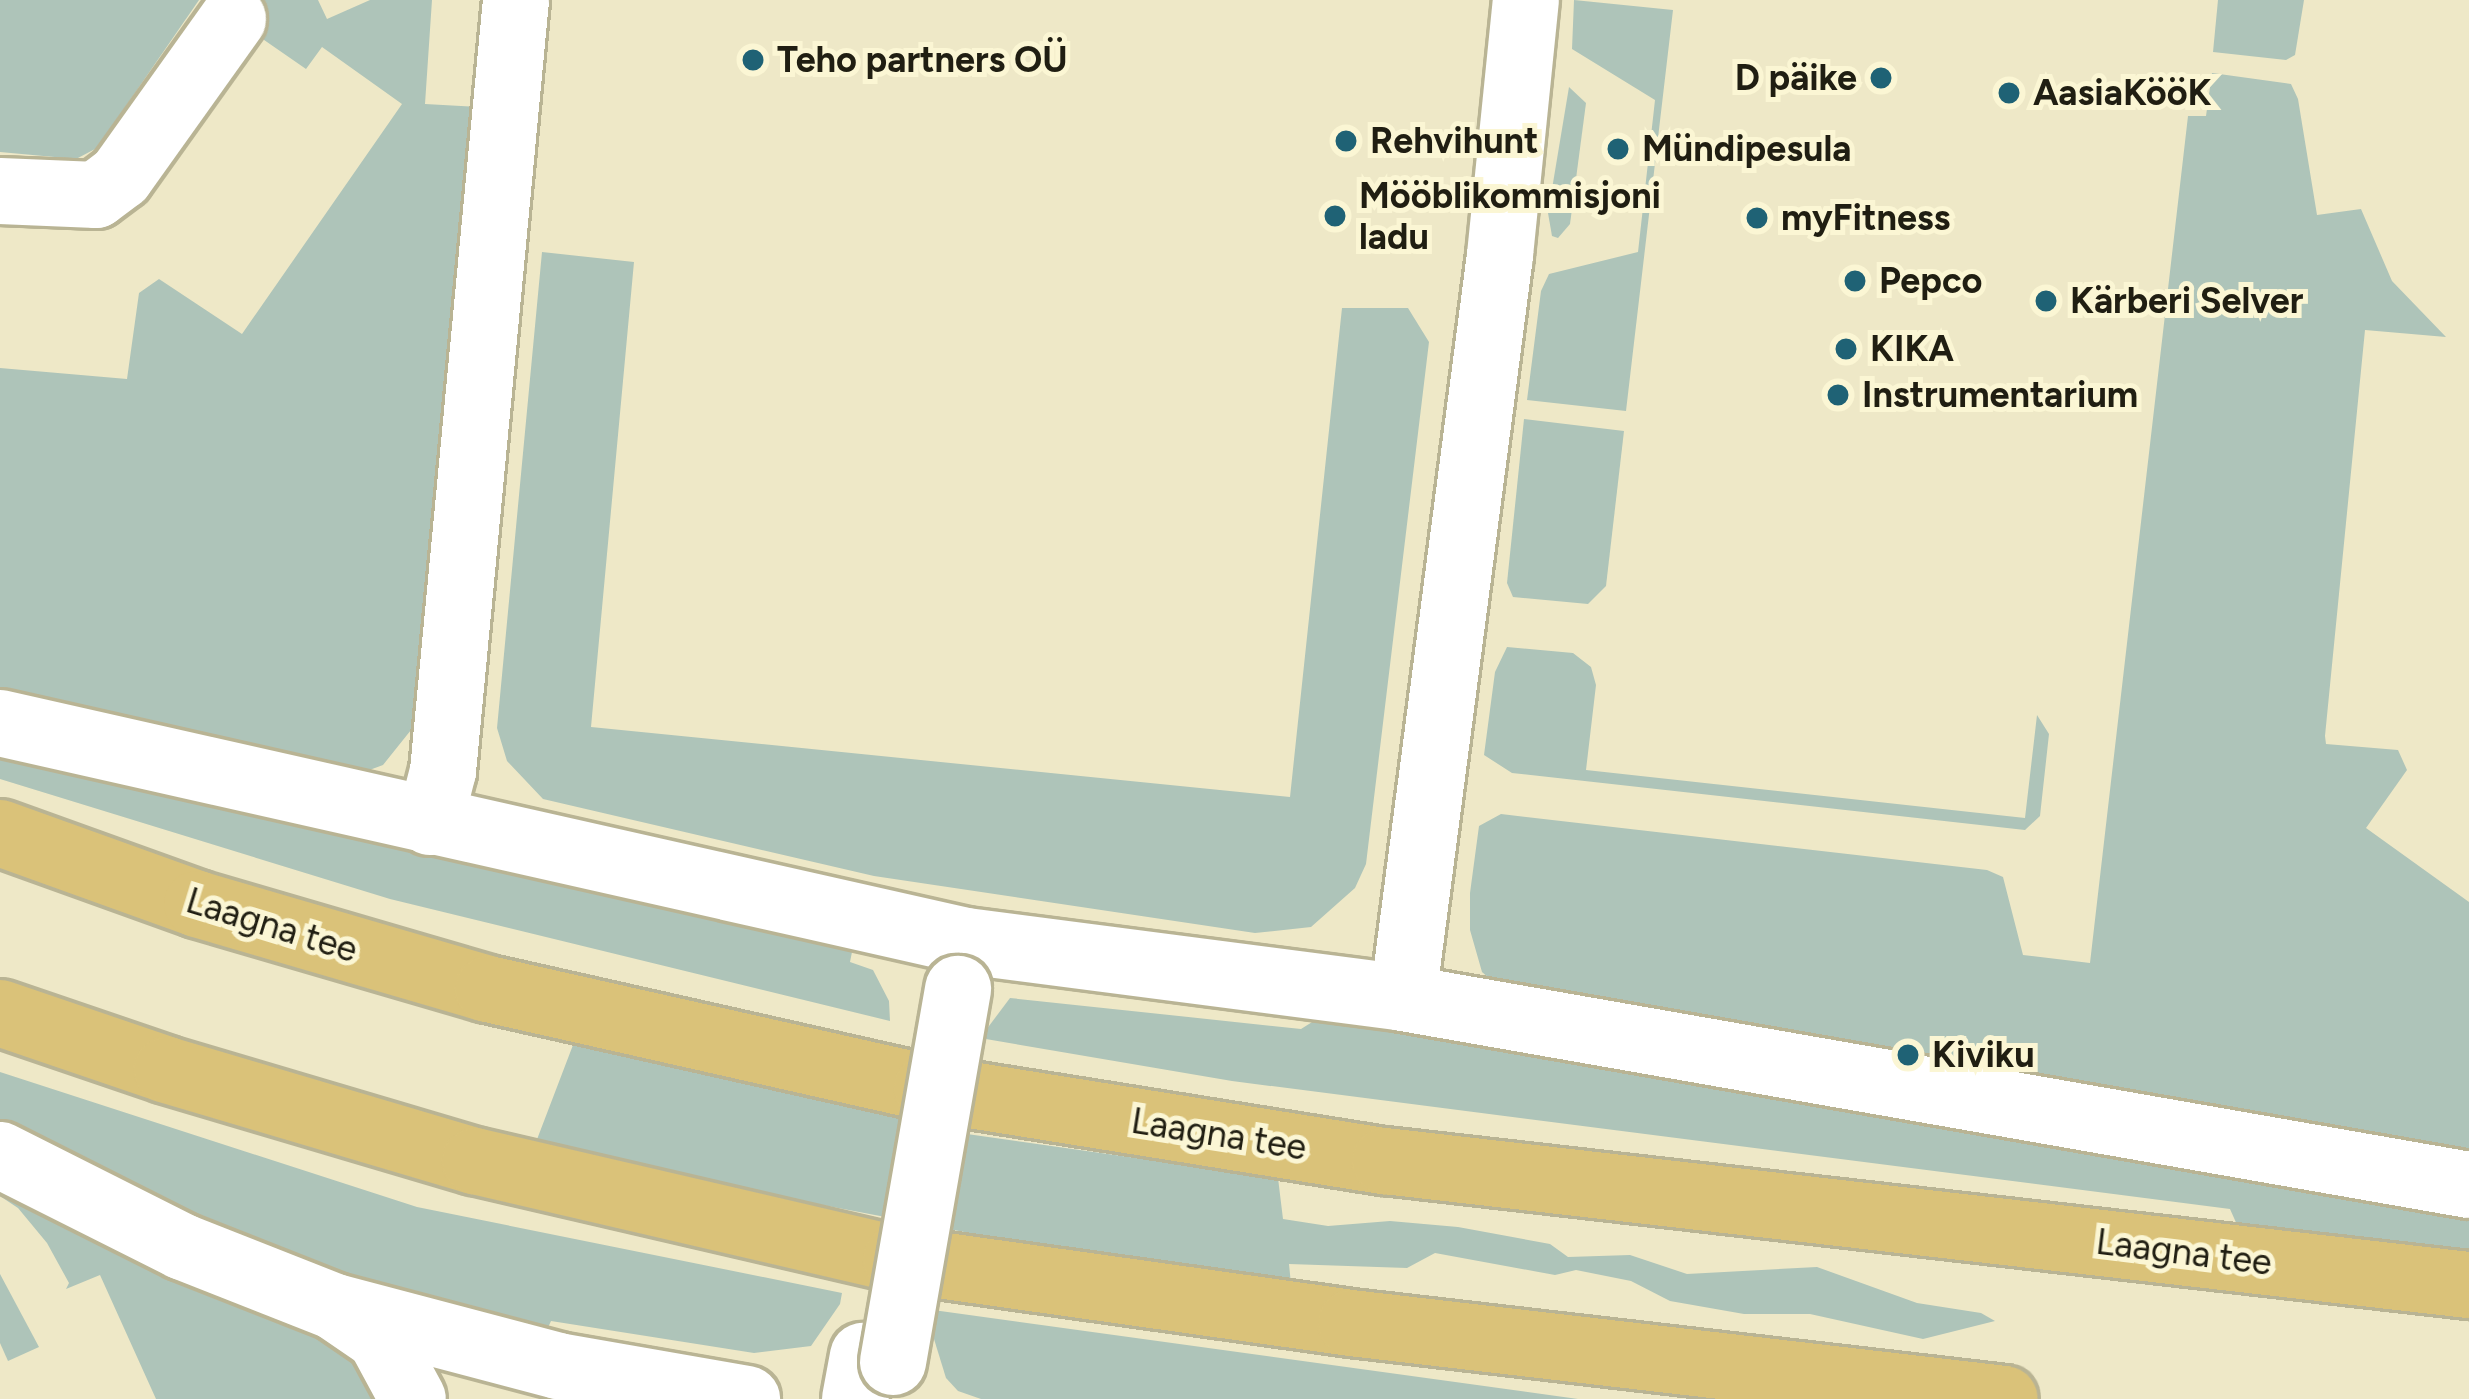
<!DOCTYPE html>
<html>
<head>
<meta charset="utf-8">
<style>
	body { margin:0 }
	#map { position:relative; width:2469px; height:1399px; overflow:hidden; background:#eee8c7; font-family:Figtree,sans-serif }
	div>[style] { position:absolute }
	.green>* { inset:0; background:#aec4b9 }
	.roads { filter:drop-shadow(3px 0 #b9b494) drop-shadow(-3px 0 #b9b494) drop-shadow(0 3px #b9b494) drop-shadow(0 -3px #b9b494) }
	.minor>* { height:66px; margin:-33px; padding:0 33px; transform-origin:33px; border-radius:33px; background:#fff }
	.major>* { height:66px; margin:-33px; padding:0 33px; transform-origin:33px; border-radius:33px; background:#dac279 }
	.bridges { filter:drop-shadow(3px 0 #b9b494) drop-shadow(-3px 0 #b9b494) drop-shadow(0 3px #b9b494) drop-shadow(0 -3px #b9b494) }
	.minor-bridge>* { height:66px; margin:-33px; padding:0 33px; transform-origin:33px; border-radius:33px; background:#fff }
	.dots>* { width:33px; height:33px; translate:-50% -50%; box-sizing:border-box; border:6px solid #fbf6d4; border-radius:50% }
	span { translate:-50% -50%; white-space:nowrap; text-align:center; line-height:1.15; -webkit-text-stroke:10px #fbf6d4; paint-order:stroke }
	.poi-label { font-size:36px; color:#201e12; font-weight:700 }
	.left { translate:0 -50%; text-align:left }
	.right { translate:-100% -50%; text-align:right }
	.street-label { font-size:36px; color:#201e12 }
</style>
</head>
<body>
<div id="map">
	<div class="green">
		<i style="clip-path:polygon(0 0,199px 0,97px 148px,76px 159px,0 152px)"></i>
		<i style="clip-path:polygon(206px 0,318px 0,327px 19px,370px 0,432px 0,425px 104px,479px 107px,415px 725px,383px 765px,356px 775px,0 693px,0 368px,127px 379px,139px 293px,159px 279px,242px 334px,402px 104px,322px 47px,306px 69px)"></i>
		<i style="clip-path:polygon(1574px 0,1673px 10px,1626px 411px,1527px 400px,1541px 291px,1549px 274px,1638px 252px,1655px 100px,1572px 49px)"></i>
		<i style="clip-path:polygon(2218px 0,2304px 0,2295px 55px,2286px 60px,2213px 52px)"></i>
		<i style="clip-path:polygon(2212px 73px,2291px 84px,2298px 99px,2317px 215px,2361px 209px,2392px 281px,2446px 337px,2365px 330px,2325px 736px,2326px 744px,2398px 750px,2407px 770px,2366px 828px,2469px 902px,2469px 1166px,1506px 990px,1490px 979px,1482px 972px,1470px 930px,1470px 893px,1479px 826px,1501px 814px,1987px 870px,2003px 877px,2023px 955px,2090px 963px,2188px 116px,2206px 116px)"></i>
		<i style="clip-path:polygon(1569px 87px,1586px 103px,1570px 224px,1558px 238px,1552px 236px,1548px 213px)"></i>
		<i style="clip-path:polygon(542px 252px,634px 262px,591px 727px,1290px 797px,1342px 308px,1408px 308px,1429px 342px,1366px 864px,1355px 888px,1311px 927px,1255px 933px,874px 876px,543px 799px,507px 761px,497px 728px)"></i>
		<i style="clip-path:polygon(1524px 419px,1624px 431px,1606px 586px,1588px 604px,1513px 597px,1507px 583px)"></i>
		<i style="clip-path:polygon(1507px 647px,1573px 653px,1591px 667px,1596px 685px,1586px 770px,2025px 818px,2037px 715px,2049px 734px,2040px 816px,2025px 830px,1512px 773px,1484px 755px,1495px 672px)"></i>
		<i style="clip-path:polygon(0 754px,852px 952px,850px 962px,873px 970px,889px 1001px,890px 1021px,390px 899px,0 779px)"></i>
		<i style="clip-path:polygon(1010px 998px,1301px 1029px,1317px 1019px,1517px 1045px,2469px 1213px,2469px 1254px,2238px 1227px,2230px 1209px,1232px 1081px,980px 1038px)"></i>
		<i style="clip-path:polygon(573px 1045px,967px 1134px,1278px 1178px,1283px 1219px,1328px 1226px,1390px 1221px,1458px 1227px,1550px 1244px,1568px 1257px,1630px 1255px,1687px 1274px,1817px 1267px,1917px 1303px,1981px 1313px,1995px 1321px,1923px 1339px,1810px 1314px,1744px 1314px,1670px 1301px,1631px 1281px,1576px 1270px,1555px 1275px,1435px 1253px,1407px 1268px,1289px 1264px,1291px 1284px,1090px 1256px,717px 1185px,536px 1142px)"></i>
		<i style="clip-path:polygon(0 1072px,417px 1207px,842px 1293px,840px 1304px,811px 1346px,754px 1353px,551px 1321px,546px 1332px,376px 1291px,130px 1192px,0 1121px)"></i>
		<i style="clip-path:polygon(0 1187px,351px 1349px,392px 1399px,156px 1399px,100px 1275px,66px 1289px,69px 1283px,47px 1243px,18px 1208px,0 1196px)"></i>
		<i style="clip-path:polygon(0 1274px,39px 1347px,8px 1361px,0 1343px)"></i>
		<i style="clip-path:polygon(933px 1310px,1578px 1399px,981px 1399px,958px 1391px,946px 1378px,934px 1339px)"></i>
	</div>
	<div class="roads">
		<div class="minor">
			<i style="left:0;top:191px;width:96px;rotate:2.4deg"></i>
			<i style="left:96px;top:195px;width:31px;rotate:-37deg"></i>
			<i style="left:121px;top:176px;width:193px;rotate:-54.5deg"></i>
			<i style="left:0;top:723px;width:990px;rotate:12.72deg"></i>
			<i style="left:966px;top:941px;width:441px;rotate:7.4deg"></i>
			<i style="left:1403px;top:998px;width:1082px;rotate:9.95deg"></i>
			<i style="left:430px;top:822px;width:53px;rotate:-75.7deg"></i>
			<i style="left:443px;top:771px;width:774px;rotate:-84.59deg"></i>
			<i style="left:1403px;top:998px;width:749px;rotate:-82.56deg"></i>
			<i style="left:1500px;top:255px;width:256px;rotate:-84.2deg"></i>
			<i style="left:0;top:1155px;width:205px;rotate:26.7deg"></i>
			<i style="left:183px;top:1247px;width:163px;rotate:21.5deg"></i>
			<i style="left:335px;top:1307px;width:231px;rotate:14.8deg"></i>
			<i style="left:558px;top:1366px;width:192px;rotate:9.9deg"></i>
			<i style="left:338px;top:1309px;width:51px;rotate:34.6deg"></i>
			<i style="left:380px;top:1338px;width:69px;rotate:61.6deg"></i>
			<i style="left:855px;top:1399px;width:44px;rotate:-79.5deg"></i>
		</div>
		<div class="major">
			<i style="left:0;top:833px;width:209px;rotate:19.8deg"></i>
			<i style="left:197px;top:904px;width:303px;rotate:16.3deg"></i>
			<i style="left:488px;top:989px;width:450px;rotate:12.7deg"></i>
			<i style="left:927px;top:1088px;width:464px;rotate:9.1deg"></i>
			<i style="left:1385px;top:1161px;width:1091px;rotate:6.53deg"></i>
			<i style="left:0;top:1013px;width:176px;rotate:18.8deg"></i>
			<i style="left:167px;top:1070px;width:321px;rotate:16.5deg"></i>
			<i style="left:475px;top:1161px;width:432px;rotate:13.1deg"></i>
			<i style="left:896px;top:1259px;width:459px;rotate:8deg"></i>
			<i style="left:1351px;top:1323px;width:658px;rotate:6.63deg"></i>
		</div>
	</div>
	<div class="bridges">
		<div class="minor-bridge">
			<i style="left:893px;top:1362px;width:379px;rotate:-80.1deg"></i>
		</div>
	</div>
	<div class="dots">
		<i style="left:753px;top:60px;background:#1f6275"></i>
		<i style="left:1881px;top:78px;background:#1f6275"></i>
		<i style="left:2009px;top:93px;background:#1f6275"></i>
		<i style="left:1346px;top:141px;background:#1f6275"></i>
		<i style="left:1618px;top:149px;background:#1f6275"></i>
		<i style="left:1335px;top:216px;background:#1f6275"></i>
		<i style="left:1757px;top:218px;background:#1f6275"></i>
		<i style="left:1855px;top:281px;background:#1f6275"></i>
		<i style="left:2046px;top:301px;background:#1f6275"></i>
		<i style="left:1846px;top:349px;background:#1f6275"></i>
		<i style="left:1838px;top:395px;background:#1f6275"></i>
		<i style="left:1908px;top:1055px;background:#1f6275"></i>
	</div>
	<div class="poi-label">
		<span class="left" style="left:777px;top:60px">Teho partners OÜ</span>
		<span class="right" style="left:1857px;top:78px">D päike</span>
		<span class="left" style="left:2033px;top:93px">AasiaKööK</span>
		<span class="left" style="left:1370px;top:141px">Rehvihunt</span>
		<span class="left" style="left:1642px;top:149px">Mündipesula</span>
		<span class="left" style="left:1359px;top:216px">Mööblikommisjoni<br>ladu</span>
		<span class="left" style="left:1781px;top:218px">myFitness</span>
		<span class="left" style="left:1879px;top:281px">Pepco</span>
		<span class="left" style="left:2070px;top:301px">Kärberi Selver</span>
		<span class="left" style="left:1870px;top:349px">KIKA</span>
		<span class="left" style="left:1862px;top:395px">Instrumentarium</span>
		<span class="left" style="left:1932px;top:1055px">Kiviku</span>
	</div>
	<div class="street-label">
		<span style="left:272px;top:925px;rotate:17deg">Laagna tee</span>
		<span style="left:1219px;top:1134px;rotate:9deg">Laagna tee</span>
		<span style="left:2184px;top:1252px;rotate:7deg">Laagna tee</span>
	</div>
</div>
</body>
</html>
